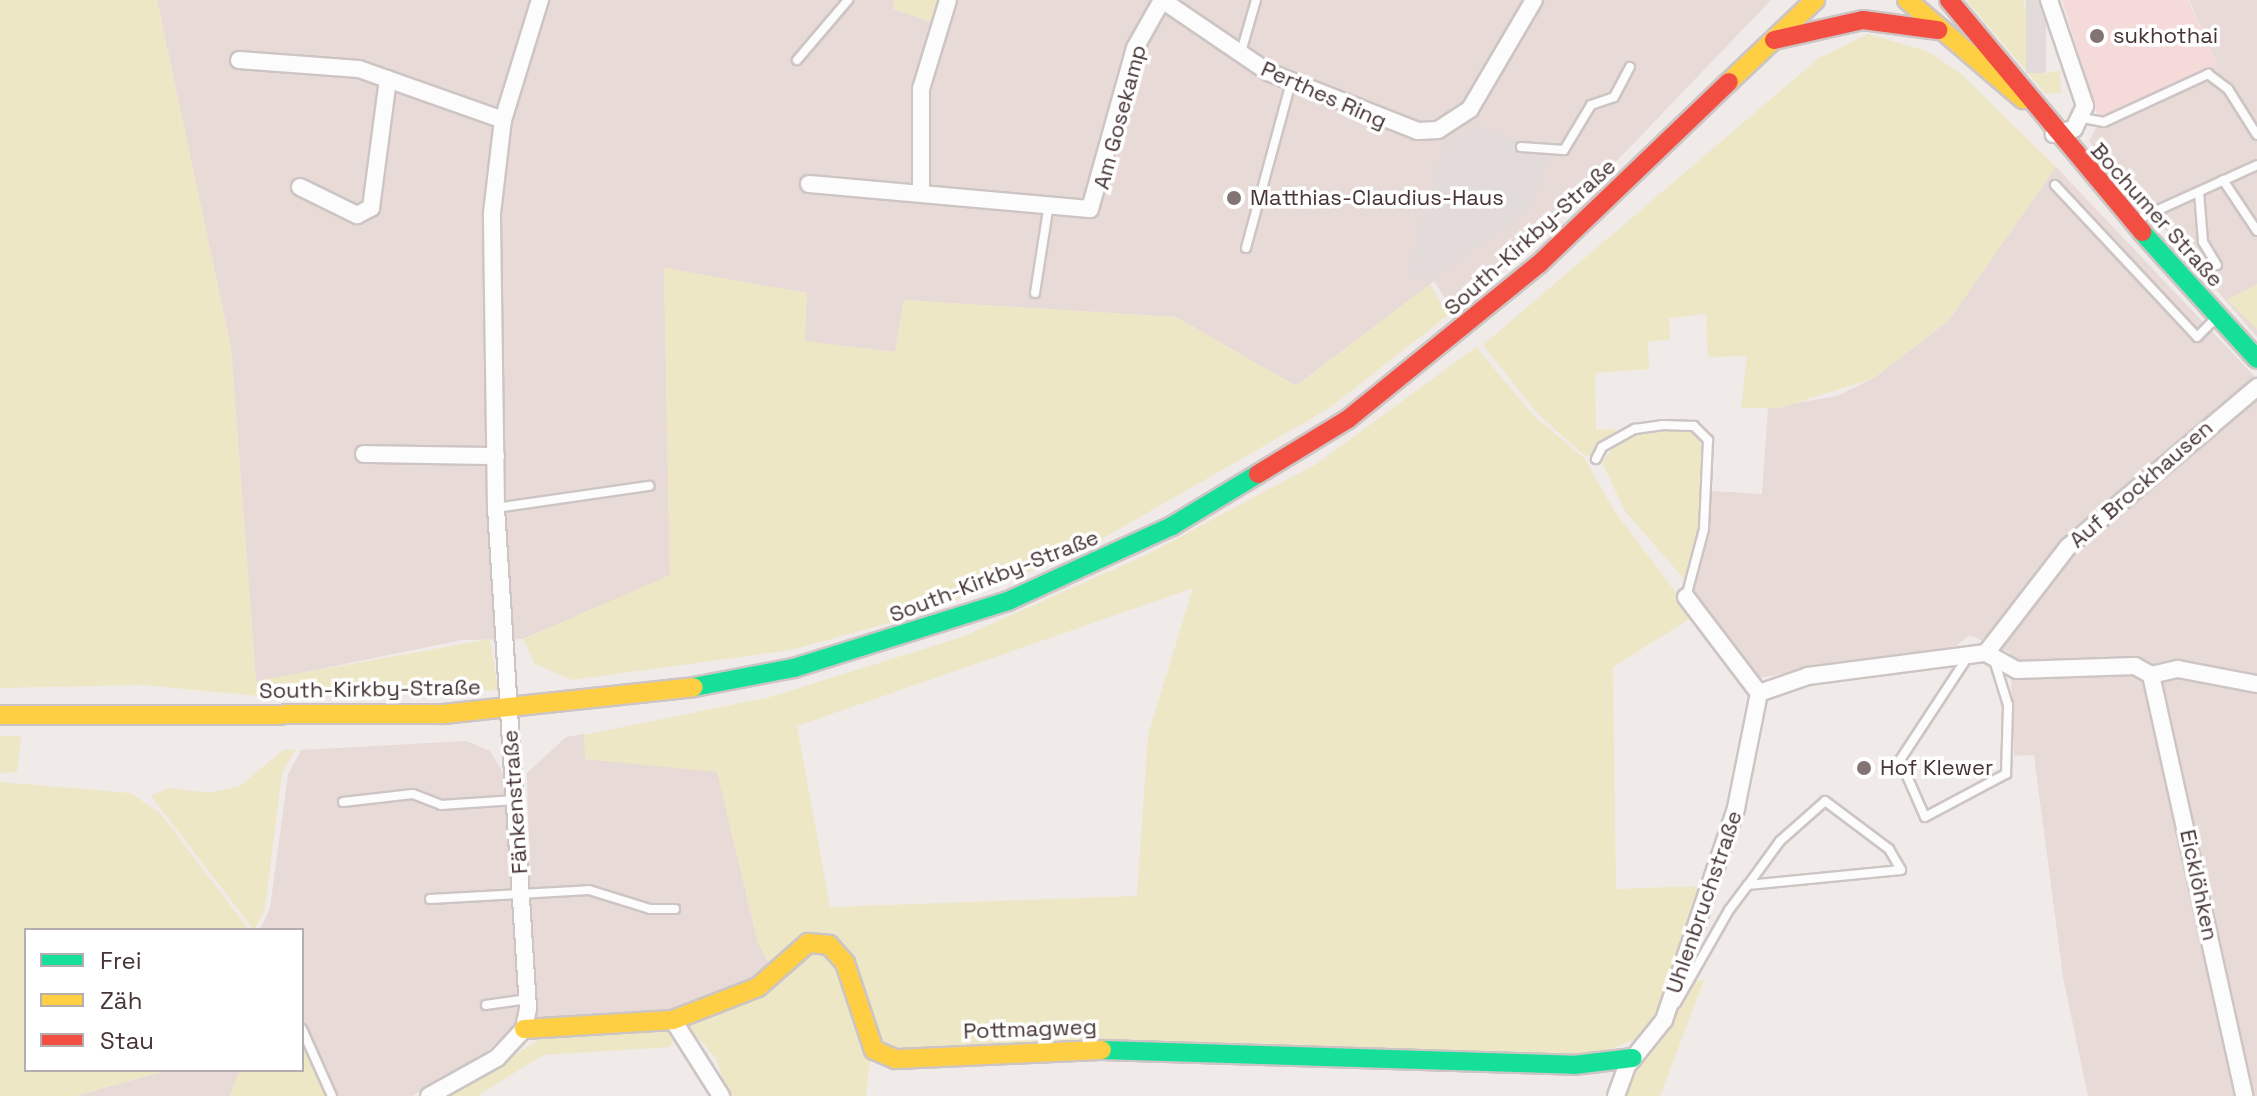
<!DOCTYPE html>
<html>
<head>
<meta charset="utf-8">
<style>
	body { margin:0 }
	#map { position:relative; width:2257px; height:1096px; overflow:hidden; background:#f0eae8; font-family:"Space Grotesk",sans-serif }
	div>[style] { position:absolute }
	.residential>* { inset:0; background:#e7dad7 }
	.commercial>* { inset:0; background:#f4dbd9 }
	.green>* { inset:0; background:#eee7c5 }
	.parking>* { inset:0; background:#e2dbd9; transform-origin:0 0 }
	.roads { filter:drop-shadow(2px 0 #cdc5c4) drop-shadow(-2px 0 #cdc5c4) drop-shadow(0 2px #cdc5c4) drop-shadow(0 -2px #cdc5c4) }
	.lane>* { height:8px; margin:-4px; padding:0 4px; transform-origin:4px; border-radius:4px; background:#fdfcfc }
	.street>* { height:16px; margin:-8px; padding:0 8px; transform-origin:8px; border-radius:8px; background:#fdfcfc }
	.fast>* { height:18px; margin:-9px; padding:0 9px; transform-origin:9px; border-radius:9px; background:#16e098 }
	.slow>* { height:18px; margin:-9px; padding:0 9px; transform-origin:9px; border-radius:9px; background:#ffcf43 }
	.jam>* { height:18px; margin:-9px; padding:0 9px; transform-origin:9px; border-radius:9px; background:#f24e42 }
	.dots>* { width:22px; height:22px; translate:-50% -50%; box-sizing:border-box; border:4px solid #fff; border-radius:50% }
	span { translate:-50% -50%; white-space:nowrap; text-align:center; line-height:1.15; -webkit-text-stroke:7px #fff; paint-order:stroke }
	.poi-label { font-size:22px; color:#473434 }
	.left { translate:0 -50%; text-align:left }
	.street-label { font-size:22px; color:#473434 }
	.legend { position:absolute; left:24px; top:928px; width:280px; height:144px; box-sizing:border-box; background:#fff; border:2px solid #b5aeae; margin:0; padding:10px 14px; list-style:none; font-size:24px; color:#473434 }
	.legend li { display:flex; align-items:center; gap:16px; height:40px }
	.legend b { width:40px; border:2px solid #b5aeae }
</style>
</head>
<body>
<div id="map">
	<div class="residential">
		<i style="clip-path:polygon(157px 0,1771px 0,1584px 195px,1453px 311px,1434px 281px,1296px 386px,1176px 317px,904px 300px,895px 352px,804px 341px,807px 293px,664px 268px,670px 577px,523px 639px,462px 640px,256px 682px,231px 348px)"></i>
		<i style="clip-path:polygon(2189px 0,2257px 0,2257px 337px,2089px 141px,2100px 120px,2217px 65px)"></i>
		<i style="clip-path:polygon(2056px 167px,2257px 379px,2257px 1096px,2088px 1096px,2063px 977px,2034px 755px,2014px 756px,2010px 652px,1969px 635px,1956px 646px,1757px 678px,1691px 592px,1711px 491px,1762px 494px,1768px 408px,1837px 396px,1874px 378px,1948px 321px)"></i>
		<i style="clip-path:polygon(585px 734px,585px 759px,717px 771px,758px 943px,771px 967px,698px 1010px,533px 1019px,527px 773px,566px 737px)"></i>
		<i style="clip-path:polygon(466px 741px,490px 751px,503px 773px,519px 1020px,477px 1061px,412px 1096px,337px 1096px,302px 1021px,302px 930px,260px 930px,270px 908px,288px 775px,301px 750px)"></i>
		<i style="clip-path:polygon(169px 1070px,240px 1070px,230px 1096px,75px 1096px)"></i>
	</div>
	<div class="commercial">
		<i style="clip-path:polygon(2062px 0,2188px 0,2217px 65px,2099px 119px)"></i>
	</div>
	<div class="green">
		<i style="clip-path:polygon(0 0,157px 0,231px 348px,256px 681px,490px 639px,498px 690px,269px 697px,143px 685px,0 688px)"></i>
		<i style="clip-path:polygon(894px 0,938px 0,931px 22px,893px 9px)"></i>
		<i style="clip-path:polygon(1966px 0,2023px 0,2044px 74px,2060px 70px,2061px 93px,2046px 94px)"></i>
		<i style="clip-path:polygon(1868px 34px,1927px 51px,1960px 73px,2056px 167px,1948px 321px,1874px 378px,1780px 408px,1741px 408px,1747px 356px,1708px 357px,1706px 314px,1669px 318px,1670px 339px,1648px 342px,1649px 369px,1595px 373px,1596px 430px,1614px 429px,1618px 435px,1595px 457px,1584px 455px,1538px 414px,1483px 345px,1819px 58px)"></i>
		<i style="clip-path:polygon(664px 268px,807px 293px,805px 341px,895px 352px,904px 300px,1176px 317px,1296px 386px,1430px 284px,1448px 315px,1328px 409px,1079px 552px,911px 617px,791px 650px,572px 680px,535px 664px,523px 639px,670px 575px)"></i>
		<i style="clip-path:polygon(2257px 284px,2257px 329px,2227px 300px)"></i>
		<i style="clip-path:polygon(evenodd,1476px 347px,1534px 416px,1585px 459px,1615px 512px,1694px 616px,1613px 667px,1616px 889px,1703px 886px,1661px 1011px,1637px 1039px,1586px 1058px,871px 1049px,866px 1096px,728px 1096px,716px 1058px,675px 1012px,760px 978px,771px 966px,758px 943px,717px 772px,585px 759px,584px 735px,770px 697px,962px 637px,1146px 555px,1318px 463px,1476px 347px,1193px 588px,1148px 735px,1137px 896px,830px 907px,797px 726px,1193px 588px)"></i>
		<i style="clip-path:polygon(1657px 429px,1694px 431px,1705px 454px,1699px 532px,1684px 579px,1625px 511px,1602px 462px,1618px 442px)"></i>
		<i style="clip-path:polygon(0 736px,21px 736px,17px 772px,0 773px)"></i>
		<i style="clip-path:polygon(296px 749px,282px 773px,265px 909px,254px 930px,151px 796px,169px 788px,209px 793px,240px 786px,283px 750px)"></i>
		<i style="clip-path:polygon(0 782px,130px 793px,160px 813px,249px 930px,26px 930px,26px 1070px,169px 1070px,74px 1096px,0 1096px)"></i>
		<i style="clip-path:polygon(1704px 980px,1660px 1096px,1622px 1096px,1693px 981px)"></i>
		<i style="clip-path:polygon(656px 1029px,677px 1031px,670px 1047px,543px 1055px,477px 1096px,448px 1096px,542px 1038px)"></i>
		<i style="clip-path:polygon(302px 1042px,327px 1096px,230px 1096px,240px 1070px,302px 1070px)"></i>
	</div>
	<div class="parking">
		<i style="left:2026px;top:0;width:20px;height:73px"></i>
		<i style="clip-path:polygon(1479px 126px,1550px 154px,1530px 209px,1430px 281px,1406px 277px,1445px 140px)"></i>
	</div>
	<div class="roads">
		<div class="lane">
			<i style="left:1241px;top:52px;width:54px;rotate:-73.9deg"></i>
			<i style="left:797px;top:60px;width:79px;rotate:-49.6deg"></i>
			<i style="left:2083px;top:118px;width:21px;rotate:11deg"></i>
			<i style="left:2104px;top:122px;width:115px;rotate:-24.8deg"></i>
			<i style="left:2208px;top:74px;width:25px;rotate:37deg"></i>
			<i style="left:2228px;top:89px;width:54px;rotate:57.8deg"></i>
			<i style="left:1521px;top:147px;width:43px;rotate:4deg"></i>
			<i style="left:1564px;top:150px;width:52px;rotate:-59deg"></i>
			<i style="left:1591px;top:105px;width:24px;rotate:-19deg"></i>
			<i style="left:1614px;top:97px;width:34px;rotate:-62deg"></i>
			<i style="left:2223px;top:180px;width:61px;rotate:56.3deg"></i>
			<i style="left:2055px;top:185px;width:208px;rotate:46.9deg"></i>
			<i style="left:2197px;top:337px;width:27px;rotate:-45deg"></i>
			<i style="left:2199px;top:192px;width:50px;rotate:85.4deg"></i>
			<i style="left:2203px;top:242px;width:27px;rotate:59deg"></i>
			<i style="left:2136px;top:220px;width:133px;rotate:-24.4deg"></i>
			<i style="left:1246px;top:248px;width:172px;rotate:-74.8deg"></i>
			<i style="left:1035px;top:293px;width:84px;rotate:-81.1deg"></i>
			<i style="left:1596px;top:459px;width:13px;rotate:-63deg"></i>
			<i style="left:1602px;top:447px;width:38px;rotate:-29deg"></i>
			<i style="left:1635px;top:429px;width:27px;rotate:-8deg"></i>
			<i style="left:1662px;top:425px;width:32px;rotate:2deg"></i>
			<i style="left:1694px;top:426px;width:20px;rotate:45deg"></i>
			<i style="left:1708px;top:440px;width:89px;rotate:92.6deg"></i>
			<i style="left:1704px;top:529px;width:70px;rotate:104.8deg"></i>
			<i style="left:496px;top:508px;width:155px;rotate:-8.2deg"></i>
			<i style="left:1967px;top:658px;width:122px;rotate:123.3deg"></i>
			<i style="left:1900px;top:760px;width:62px;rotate:66.3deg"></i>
			<i style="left:1925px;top:817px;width:92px;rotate:-28deg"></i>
			<i style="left:2006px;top:774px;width:69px;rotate:-88.3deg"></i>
			<i style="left:2008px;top:705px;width:44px;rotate:-107.2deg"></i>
			<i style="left:343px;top:802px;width:70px;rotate:-6.5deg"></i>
			<i style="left:413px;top:794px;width:30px;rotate:21deg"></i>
			<i style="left:441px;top:805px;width:74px;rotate:-3.9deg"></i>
			<i style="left:430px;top:899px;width:159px;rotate:-3.2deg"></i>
			<i style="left:589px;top:890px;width:64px;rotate:17.3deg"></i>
			<i style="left:650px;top:909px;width:25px"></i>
			<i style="left:1676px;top:1003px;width:107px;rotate:-60.3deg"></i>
			<i style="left:1729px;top:910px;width:31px;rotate:-53deg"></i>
			<i style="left:1748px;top:885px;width:54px;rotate:-54deg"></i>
			<i style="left:1780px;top:841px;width:60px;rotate:-41.6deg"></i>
			<i style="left:1825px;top:801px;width:80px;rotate:36.9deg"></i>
			<i style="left:1889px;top:849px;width:24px;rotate:60deg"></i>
			<i style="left:1901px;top:870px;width:154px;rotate:174.4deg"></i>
			<i style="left:486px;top:1005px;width:42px;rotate:-8.1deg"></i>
			<i style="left:302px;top:1029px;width:73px;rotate:65.9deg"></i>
		</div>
		<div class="street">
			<i style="left:1162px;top:0;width:128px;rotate:34.2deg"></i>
			<i style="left:1268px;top:72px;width:161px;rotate:21.5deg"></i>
			<i style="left:1418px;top:131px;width:20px;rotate:-3deg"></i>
			<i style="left:1438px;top:130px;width:38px;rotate:-33deg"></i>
			<i style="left:1470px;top:109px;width:126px;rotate:-59.6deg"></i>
			<i style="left:2049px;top:0;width:112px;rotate:71.2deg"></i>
			<i style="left:2085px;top:106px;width:25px;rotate:116deg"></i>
			<i style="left:2074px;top:129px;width:21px;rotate:166deg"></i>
			<i style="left:239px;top:60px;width:120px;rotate:4.3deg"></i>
			<i style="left:359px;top:69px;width:153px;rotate:19.5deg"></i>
			<i style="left:809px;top:184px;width:282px;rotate:5.1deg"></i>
			<i style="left:1090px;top:209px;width:167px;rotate:-74.4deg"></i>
			<i style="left:1135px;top:48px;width:55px;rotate:-60.6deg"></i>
			<i style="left:300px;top:187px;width:64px;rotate:26.2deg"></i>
			<i style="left:357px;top:215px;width:16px;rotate:-27deg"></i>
			<i style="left:371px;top:208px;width:130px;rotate:-82.5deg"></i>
			<i style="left:921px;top:190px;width:101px;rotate:-90deg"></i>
			<i style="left:921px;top:89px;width:93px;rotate:-73.1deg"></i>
			<i style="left:364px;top:454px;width:132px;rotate:0.9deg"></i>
			<i style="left:1686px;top:597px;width:121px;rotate:52.8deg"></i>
			<i style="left:1759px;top:693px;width:52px;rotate:-19.1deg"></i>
			<i style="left:1808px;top:676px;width:179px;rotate:-7.4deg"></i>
			<i style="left:1986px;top:653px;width:134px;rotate:-52.3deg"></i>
			<i style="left:2068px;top:547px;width:248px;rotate:-40.2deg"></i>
			<i style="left:1986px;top:653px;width:35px;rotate:29deg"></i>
			<i style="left:2017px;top:670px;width:118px;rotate:-1.9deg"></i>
			<i style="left:2135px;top:666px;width:18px;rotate:29deg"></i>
			<i style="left:2151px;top:675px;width:28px;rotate:-13deg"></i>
			<i style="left:2178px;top:669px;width:80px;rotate:10.8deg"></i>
			<i style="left:2151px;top:675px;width:431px;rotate:77.5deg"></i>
			<i style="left:673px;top:1020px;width:90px;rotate:57.7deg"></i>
			<i style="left:429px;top:1096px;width:78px;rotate:-29.2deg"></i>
			<i style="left:497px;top:1058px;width:40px;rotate:-47deg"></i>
			<i style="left:524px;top:1029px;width:21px;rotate:-79deg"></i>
			<i style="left:528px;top:1008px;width:501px;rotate:-93.66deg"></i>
			<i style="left:496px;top:508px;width:295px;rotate:-90.8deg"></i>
			<i style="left:492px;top:213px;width:94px;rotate:-83.3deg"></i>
			<i style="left:503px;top:120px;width:126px;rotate:-72.9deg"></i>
			<i style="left:1616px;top:1096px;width:32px;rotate:-70deg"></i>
			<i style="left:1627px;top:1066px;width:59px;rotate:-51.2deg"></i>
			<i style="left:1664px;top:1020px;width:224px;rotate:-71.2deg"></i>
			<i style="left:1736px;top:808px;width:117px;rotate:-78.7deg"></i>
		</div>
		<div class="fast">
			<i style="left:2142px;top:232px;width:171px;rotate:47.8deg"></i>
			<i style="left:694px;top:687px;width:102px;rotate:-10.8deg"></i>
			<i style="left:794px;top:668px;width:224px;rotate:-17.4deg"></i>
			<i style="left:1008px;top:601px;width:180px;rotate:-24.6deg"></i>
			<i style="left:1172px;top:526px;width:100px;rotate:-31.2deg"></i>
			<i style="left:1102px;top:1050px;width:472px;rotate:1.8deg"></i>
			<i style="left:1574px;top:1065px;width:59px;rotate:-6.8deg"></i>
		</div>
		<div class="slow">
			<i style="left:1907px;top:0;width:153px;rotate:40.5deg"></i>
			<i style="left:1729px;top:82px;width:119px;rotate:-43.6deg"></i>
			<i style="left:0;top:715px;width:443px;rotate:-0.1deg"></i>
			<i style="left:443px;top:714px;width:252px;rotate:-6.1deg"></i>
			<i style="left:524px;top:1029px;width:149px;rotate:-3.5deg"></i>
			<i style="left:673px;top:1020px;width:91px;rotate:-21.2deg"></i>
			<i style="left:758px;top:987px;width:67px;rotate:-41.3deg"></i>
			<i style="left:808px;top:943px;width:21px;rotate:5deg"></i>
			<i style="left:829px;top:945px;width:24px;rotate:48deg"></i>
			<i style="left:845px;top:963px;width:92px;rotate:71.6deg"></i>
			<i style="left:874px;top:1050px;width:23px;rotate:23deg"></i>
			<i style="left:895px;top:1059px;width:207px;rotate:-2.5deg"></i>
		</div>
		<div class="jam">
			<i style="left:1949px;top:0;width:302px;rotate:50.2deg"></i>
			<i style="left:1774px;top:40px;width:91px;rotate:-12.7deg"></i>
			<i style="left:1863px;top:20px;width:76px;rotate:7.6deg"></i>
			<i style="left:1258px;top:474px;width:105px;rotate:-31.4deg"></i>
			<i style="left:1348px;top:419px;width:246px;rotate:-39.1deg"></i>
			<i style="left:1539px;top:264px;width:263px;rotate:-43.8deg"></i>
		</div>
	</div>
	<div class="dots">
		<i style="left:2097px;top:36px;background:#827473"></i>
		<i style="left:1234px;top:198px;background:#827473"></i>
		<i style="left:1864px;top:768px;background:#827473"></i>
	</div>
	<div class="poi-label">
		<span class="left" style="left:2113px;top:36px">sukhothai</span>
		<span class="left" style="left:1250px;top:198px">Matthias-Claudius-Haus</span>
		<span class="left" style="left:1880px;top:768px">Hof Klewer</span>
	</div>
	<div class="street-label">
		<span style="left:1324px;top:95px;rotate:24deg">Perthes Ring</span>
		<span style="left:1120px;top:117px;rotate:-75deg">Am Gosekamp</span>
		<span style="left:2157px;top:215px;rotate:48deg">Bochumer Straße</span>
		<span style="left:1530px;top:237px;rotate:-42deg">South-Kirkby-Straße</span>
		<span style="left:2141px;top:484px;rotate:-41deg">Auf Brockhausen</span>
		<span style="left:994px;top:576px;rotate:-21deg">South-Kirkby-Straße</span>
		<span style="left:370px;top:689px;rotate:-1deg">South-Kirkby-Straße</span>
		<span style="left:515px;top:802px;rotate:-94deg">Fänkenstraße</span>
		<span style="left:2199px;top:885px;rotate:78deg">Eicklöhken</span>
		<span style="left:1704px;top:902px;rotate:-71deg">Uhlenbruchstraße</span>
		<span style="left:1030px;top:1029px;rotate:-2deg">Pottmagweg</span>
	</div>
	<ul class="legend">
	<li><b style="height:10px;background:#16e098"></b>Frei</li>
	<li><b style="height:10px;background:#ffcf43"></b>Zäh</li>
	<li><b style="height:10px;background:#f24e42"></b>Stau</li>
	</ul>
</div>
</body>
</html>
